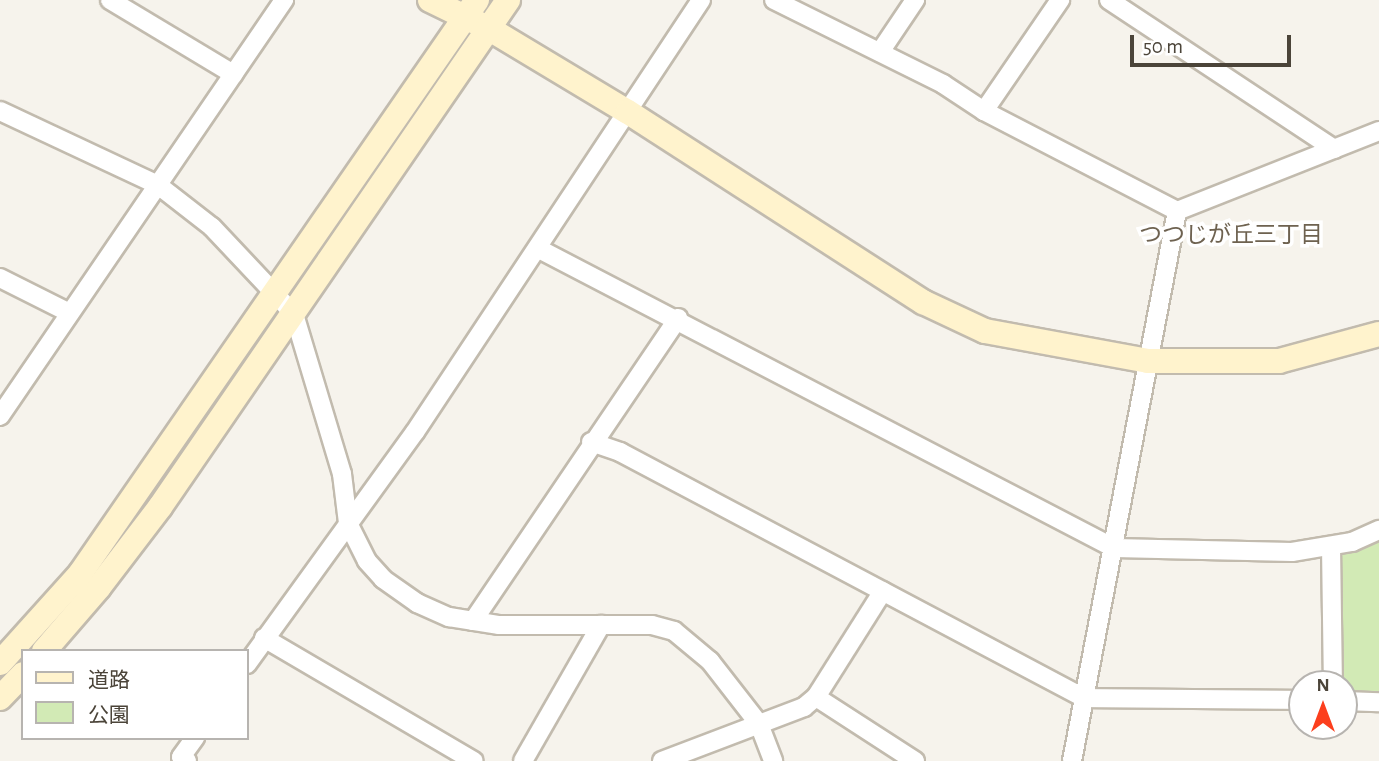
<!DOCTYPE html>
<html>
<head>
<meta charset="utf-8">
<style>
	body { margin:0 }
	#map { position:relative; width:1379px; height:761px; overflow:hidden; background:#f6f3ec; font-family:"Alegreya Sans","Noto Sans JP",sans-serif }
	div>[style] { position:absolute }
	.green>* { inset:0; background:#d2eab5 }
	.roads { filter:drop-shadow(2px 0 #c2bbae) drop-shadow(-2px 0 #c2bbae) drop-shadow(0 2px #c2bbae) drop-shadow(0 -2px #c2bbae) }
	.street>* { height:18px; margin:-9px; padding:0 9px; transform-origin:9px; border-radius:9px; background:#fff }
	.secondary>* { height:24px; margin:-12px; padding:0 12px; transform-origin:12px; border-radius:12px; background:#fff3cd }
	span { translate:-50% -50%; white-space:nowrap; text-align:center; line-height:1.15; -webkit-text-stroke:7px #fff; paint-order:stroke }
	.neighbourhood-label { font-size:23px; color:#6e6250 }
	.legend { position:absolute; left:21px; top:649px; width:228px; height:91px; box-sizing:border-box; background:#fff; border:2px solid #b7b4b0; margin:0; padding:9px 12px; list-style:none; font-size:21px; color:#4b4439 }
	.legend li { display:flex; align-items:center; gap:14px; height:35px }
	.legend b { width:35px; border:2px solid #b7b4b0 }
	.north { position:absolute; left:1288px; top:670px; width:70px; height:70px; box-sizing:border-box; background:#fff; border:2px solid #b7b4b0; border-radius:50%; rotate:0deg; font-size:19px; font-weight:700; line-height:28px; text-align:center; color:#4b4439 }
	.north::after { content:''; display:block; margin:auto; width:24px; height:32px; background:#fc3f1d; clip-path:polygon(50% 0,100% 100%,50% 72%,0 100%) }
	.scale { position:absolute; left:1130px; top:35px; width:161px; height:32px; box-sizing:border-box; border:4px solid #4b4439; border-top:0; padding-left:9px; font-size:21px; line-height:24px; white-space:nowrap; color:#4b4439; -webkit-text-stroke:5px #fff; paint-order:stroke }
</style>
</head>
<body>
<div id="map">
	<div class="green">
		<i style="clip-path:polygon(1379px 530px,1379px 702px,1344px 701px,1344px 684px,1333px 684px,1331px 546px)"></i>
	</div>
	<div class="roads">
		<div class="street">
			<i style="left:110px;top:0;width:144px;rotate:31deg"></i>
			<i style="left:774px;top:0;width:189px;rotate:26.4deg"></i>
			<i style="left:943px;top:84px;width:49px;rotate:33.4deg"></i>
			<i style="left:984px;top:111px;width:217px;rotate:27.4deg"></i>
			<i style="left:1177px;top:211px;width:217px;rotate:-21.6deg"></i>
			<i style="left:1109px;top:0;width:270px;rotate:33.5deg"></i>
			<i style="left:880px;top:52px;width:63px;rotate:-56.1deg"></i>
			<i style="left:0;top:111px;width:174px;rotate:25.1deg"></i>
			<i style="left:158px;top:185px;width:68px;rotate:37.9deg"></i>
			<i style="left:212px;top:227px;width:120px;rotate:46.7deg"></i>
			<i style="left:294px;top:314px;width:167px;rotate:73.3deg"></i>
			<i style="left:342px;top:474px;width:49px;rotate:83deg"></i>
			<i style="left:348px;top:523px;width:42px;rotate:63.4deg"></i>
			<i style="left:367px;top:561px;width:24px;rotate:48deg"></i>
			<i style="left:383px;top:579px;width:42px;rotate:35.2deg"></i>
			<i style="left:417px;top:603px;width:35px;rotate:24deg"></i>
			<i style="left:449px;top:617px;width:51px;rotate:9.1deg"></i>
			<i style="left:499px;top:625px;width:153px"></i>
			<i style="left:652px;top:625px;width:23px;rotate:15deg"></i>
			<i style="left:674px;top:631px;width:47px;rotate:39.8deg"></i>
			<i style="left:710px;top:661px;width:80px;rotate:52.1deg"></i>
			<i style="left:759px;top:724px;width:40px;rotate:69deg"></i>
			<i style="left:984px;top:111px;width:135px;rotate:-55.6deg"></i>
			<i style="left:539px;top:249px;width:648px;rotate:27.47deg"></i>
			<i style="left:1114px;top:548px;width:178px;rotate:1.3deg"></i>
			<i style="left:1292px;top:552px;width:61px;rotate:-9.5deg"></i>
			<i style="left:1352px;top:542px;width:30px;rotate:-24deg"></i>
			<i style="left:0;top:278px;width:78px;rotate:26.6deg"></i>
			<i style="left:0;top:416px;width:504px;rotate:-55.68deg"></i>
			<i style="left:591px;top:442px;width:31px;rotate:19deg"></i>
			<i style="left:620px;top:452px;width:525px;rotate:27.93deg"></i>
			<i style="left:1084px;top:698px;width:218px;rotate:0.5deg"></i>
			<i style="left:1331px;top:546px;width:138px;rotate:89.2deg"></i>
			<i style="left:473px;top:621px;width:366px;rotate:-55.9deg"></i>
			<i style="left:264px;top:638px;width:243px;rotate:30.4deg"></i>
			<i style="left:247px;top:664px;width:286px;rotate:-54.1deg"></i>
			<i style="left:415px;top:432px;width:518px;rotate:-56.49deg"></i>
			<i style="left:816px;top:697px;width:118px;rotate:32.9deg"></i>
			<i style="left:1344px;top:701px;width:35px;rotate:2deg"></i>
			<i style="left:187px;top:761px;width:7px;rotate:-146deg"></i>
			<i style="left:181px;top:757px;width:24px;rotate:-54deg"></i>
			<i style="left:523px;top:761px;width:157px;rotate:-60.2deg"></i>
			<i style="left:662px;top:761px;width:152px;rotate:-20.8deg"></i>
			<i style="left:804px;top:707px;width:16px;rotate:-40deg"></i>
			<i style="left:816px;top:697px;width:125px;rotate:-57.7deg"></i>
			<i style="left:1072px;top:761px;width:560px;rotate:-79.19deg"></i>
		</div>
		<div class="secondary">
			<i style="left:430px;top:0;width:64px;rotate:25.8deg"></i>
			<i style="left:488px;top:28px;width:163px;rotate:31deg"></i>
			<i style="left:628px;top:112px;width:351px;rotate:32.8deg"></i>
			<i style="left:923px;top:302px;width:68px;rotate:25.1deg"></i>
			<i style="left:985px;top:331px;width:166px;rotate:10.4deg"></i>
			<i style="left:1148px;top:361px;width:131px"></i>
			<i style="left:1279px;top:361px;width:104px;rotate:-15.1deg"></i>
			<i style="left:44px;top:651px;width:84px;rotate:-49.3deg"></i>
			<i style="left:99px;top:587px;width:101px;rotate:-52.7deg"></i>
			<i style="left:160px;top:507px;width:615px;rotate:-55.53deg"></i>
			<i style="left:0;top:663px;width:120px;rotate:-48deg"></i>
			<i style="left:80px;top:574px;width:698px;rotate:-55.33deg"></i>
			<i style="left:0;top:698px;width:33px;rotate:-46deg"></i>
		</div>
	</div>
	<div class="neighbourhood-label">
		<span style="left:1231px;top:236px">つつじが丘三丁目</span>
	</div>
	<ul class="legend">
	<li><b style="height:9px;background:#fff3cd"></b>道路</li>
	<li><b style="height:19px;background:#d2eab5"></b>公園</li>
	</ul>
	<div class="north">N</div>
	<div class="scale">50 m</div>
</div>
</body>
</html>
